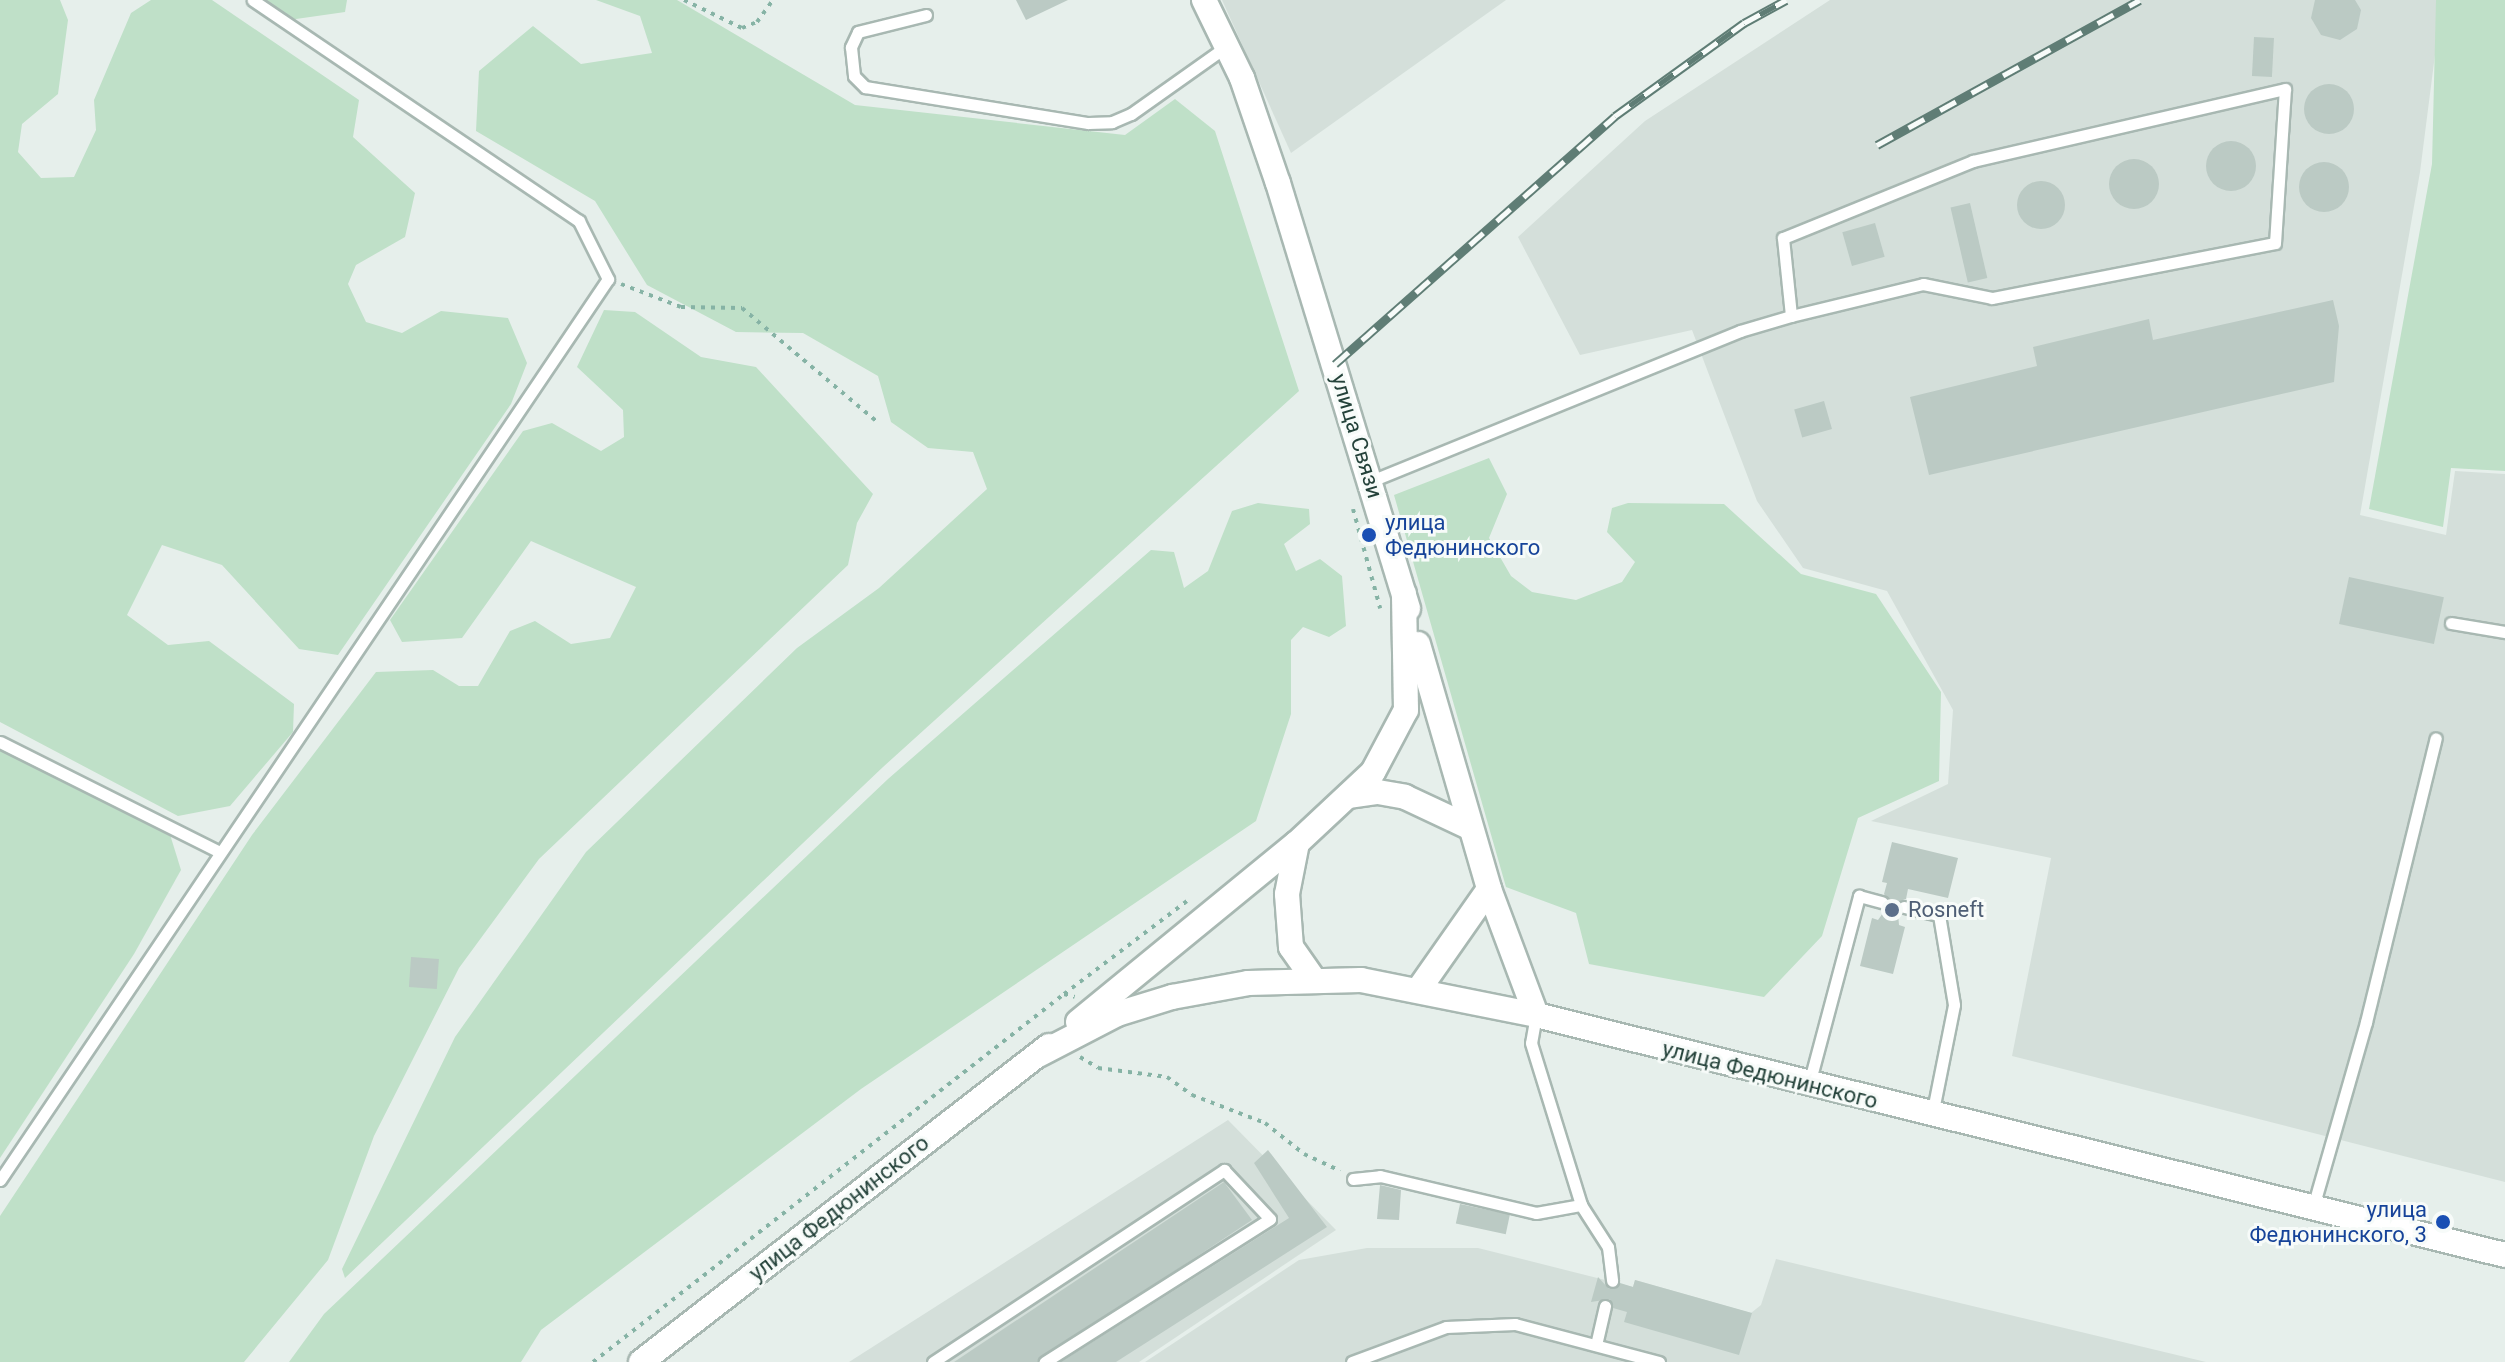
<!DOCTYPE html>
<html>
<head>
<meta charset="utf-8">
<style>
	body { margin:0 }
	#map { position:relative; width:2505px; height:1362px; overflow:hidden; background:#e6efeb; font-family:Roboto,sans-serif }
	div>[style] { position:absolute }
	.built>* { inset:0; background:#d4dfda }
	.green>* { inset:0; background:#bfe0c8 }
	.building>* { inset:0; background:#bbcac4; transform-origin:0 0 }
	.round { border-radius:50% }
	.path>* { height:4px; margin-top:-2px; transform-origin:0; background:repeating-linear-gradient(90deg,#86b3a5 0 4px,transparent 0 10px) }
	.roads { filter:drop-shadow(2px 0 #a8b8b2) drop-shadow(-2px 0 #a8b8b2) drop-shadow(0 2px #a8b8b2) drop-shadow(0 -2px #a8b8b2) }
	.lane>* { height:11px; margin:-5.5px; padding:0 5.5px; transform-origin:5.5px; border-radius:5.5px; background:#fff }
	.secondary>* { height:24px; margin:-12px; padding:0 12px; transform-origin:12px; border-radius:12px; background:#fff }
	.rail>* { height:9px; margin-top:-4.5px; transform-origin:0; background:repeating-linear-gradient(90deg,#f7fbf9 0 18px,#5f7d75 0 36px); box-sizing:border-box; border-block:2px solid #5f7d75 }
	.dots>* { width:22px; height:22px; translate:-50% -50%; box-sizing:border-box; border:4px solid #f7fbf9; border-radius:50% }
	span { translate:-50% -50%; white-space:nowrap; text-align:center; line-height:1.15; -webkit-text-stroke:6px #f7fbf9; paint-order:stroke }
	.street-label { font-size:22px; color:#24423a }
	.transit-label { font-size:22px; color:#164399 }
	.left { translate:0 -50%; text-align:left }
	.right { translate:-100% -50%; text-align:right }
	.service-label { font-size:22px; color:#4e5e75 }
</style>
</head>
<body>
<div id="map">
	<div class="built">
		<i style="clip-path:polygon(1222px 0,1506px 0,1291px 153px)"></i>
		<i style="clip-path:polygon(1830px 0,2442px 0,2420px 172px,2360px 515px,2446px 535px,2455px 471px,2505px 474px,2505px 1182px,2012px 1056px,2051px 858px,1871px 821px,1948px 784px,1953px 710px,1887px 591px,1803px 568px,1757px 501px,1692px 330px,1580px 355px,1518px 237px,1645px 121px)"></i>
		<i style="clip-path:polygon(1228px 1120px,1336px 1230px,1139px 1362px,849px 1362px)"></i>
		<i style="clip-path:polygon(1367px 1248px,1478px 1248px,1633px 1287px,1635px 1280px,1751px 1313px,1761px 1305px,1776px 1259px,2206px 1362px,1145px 1362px,1299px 1260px)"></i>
	</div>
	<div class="green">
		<i style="clip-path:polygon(0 0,60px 0,68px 20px,58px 94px,22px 124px,18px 152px,41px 178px,74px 177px,96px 130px,94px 100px,131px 13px,151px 0,212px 0,359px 100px,353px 137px,415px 193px,405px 237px,356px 265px,348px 284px,366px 322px,402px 333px,441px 311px,508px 318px,527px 363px,511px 404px,338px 655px,299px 649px,222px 565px,162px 545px,127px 615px,168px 645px,209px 641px,294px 704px,293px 732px,230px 806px,178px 816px,0 722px)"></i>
		<i style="clip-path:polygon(261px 0,347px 0,345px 12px,289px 20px)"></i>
		<i style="clip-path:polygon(596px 0,677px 0,855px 105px,1125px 135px,1175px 99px,1215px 131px,1299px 391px,883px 767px,345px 1278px,342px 1269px,455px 1037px,586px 852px,797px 648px,879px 588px,987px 489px,973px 452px,928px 448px,891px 422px,878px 376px,803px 333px,736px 332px,647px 285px,595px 201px,476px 131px,479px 71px,533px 26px,581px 64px,652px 53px,640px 16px)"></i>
		<i style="clip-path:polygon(2436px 0,2505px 0,2505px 471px,2451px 468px,2443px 527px,2369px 509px,2432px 164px)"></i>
		<i style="clip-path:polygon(604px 310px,635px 312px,701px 357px,756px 367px,873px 494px,857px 523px,848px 565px,539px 859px,459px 968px,374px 1136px,328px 1260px,244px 1362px,0 1362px,0 1216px,252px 835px,376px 672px,433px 670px,459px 686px,478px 686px,510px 631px,535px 621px,571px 644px,610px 638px,636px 587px,531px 541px,462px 638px,402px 642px,390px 620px,523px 431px,552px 423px,601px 451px,624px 437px,623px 410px,577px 367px)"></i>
		<i style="clip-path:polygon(1489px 458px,1507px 494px,1489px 538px,1511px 576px,1532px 592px,1576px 600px,1622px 582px,1635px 562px,1607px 532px,1612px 508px,1628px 503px,1724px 504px,1801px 574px,1876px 594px,1941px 692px,1939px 781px,1858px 818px,1822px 936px,1764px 997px,1589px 964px,1576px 913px,1506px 887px,1394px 495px)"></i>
		<i style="clip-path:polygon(1258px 503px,1309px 509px,1310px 524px,1284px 544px,1296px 571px,1320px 559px,1342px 576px,1346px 626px,1329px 637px,1303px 627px,1291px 640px,1291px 714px,1256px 821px,861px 1089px,541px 1330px,521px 1362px,289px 1362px,324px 1314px,888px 779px,1151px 550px,1174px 552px,1184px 588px,1208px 571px,1232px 511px)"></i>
		<i style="clip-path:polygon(0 748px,168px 828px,181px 870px,134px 954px,0 1158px)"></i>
	</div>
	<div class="building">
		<i style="clip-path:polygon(1016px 0,1068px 0,1026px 20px)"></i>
		<i style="clip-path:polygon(2315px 0,2355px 0,2361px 10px,2357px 29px,2340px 40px,2321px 35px,2311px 18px)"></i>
		<i style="left:2254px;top:37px;width:20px;height:39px;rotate:3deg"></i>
		<i class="round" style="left:2304px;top:84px;width:50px;height:50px"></i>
		<i class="round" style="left:2206px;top:141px;width:50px;height:50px"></i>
		<i class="round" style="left:2109px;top:159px;width:50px;height:50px"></i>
		<i class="round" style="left:2299px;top:162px;width:50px;height:50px"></i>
		<i class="round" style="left:2017px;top:181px;width:48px;height:48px"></i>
		<i style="left:1970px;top:203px;width:77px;height:20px;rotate:77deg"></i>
		<i style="left:1875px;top:223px;width:35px;height:34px;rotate:74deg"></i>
		<i style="clip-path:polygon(2333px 300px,2339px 326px,2334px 382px,1929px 475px,1910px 397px,2037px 366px,2033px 347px,2149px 319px,2153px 340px)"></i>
		<i style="left:1824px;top:401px;width:29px;height:31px;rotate:74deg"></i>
		<i style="left:2349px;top:577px;width:97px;height:48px;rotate:12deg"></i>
		<i style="clip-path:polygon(1892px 842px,1958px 858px,1948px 898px,1908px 889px,1906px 899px,1897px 902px,1899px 925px,1905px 927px,1893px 974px,1860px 966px,1872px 918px,1878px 920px,1890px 903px,1884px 894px,1887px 883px,1882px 882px)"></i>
		<i style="left:411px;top:957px;width:28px;height:30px;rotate:4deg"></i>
		<i style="clip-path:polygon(1268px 1150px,1327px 1227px,1116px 1362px,1061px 1362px,1289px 1218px,1254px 1163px)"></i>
		<i style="clip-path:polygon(1224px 1182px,1252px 1220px,1037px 1362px,954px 1362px)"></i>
		<i style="clip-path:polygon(1380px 1185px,1401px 1190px,1399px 1220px,1377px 1219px)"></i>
		<i style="left:1460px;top:1204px;width:51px;height:20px;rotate:12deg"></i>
		<i style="clip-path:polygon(1598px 1277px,1609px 1289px,1620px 1283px,1633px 1287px,1635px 1280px,1752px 1313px,1739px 1355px,1624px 1322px,1627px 1312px,1613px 1308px,1610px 1299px,1591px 1302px)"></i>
	</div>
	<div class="path">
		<i style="left:684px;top:0;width:64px;rotate:25.8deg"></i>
		<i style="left:742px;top:28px;width:16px;rotate:-22deg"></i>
		<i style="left:757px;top:22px;width:27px;rotate:-54deg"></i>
		<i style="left:621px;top:284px;width:64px;rotate:21deg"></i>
		<i style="left:681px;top:307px;width:61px;rotate:0.9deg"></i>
		<i style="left:742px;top:308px;width:175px;rotate:40.1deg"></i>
		<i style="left:1353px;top:509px;width:103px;rotate:74.7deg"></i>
		<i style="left:1064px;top:994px;width:154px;rotate:-37.1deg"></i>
		<i style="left:1080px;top:1057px;width:21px;rotate:31deg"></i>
		<i style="left:1098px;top:1068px;width:70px;rotate:7.4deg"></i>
		<i style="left:1167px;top:1077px;width:31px;rotate:36deg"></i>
		<i style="left:1192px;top:1095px;width:78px;rotate:21deg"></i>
		<i style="left:1265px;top:1123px;width:50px;rotate:38.5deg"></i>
		<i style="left:1304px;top:1154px;width:40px;rotate:25deg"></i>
		<i style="left:593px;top:1362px;width:598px;rotate:-38deg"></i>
		<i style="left:1064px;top:994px;width:11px;rotate:15deg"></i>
	</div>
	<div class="roads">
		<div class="lane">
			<i style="left:926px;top:15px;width:70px;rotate:166deg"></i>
			<i style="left:858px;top:32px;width:17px;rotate:115deg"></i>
			<i style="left:851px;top:47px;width:29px;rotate:84deg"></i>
			<i style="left:854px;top:76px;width:16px;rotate:45deg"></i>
			<i style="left:865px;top:87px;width:226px;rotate:9.2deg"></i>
			<i style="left:1088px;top:123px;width:24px;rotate:-2deg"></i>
			<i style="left:1112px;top:122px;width:21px;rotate:-23deg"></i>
			<i style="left:1131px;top:114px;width:118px;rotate:-35.3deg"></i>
			<i style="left:1371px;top:481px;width:398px;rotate:-22.1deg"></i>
			<i style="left:1740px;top:331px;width:53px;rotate:-16.4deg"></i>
			<i style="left:1791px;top:316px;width:136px;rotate:-13.6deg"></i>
			<i style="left:1923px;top:284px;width:70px;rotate:11.5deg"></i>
			<i style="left:1992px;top:298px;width:288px;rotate:-11deg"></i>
			<i style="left:2275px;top:243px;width:154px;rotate:-86.3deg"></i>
			<i style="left:2285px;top:89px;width:320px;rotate:167deg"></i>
			<i style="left:1973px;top:161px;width:205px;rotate:157.9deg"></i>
			<i style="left:1783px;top:238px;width:78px;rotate:84.1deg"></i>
			<i style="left:2451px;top:623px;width:55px;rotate:9.5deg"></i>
			<i style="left:0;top:742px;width:246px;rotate:26.6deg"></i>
			<i style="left:1904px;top:907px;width:36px;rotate:13deg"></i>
			<i style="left:1939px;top:915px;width:91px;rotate:80.5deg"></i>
			<i style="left:1954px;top:1005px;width:112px;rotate:101.3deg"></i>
			<i style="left:1536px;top:1015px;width:28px;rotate:100deg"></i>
			<i style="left:1531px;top:1043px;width:170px;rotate:72.8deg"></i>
			<i style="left:1581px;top:1205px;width:50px;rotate:57.3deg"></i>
			<i style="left:1608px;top:1247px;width:34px;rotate:83deg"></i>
			<i style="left:1809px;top:1084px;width:195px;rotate:-75.1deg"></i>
			<i style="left:1859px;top:896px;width:24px;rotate:15deg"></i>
			<i style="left:1353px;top:1179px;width:27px;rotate:-6deg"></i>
			<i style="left:1380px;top:1176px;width:160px;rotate:13.3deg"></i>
			<i style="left:1536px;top:1213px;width:46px;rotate:-10.1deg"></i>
			<i style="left:0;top:1180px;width:1087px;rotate:-55.99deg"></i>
			<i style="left:608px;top:279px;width:65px;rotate:-116.6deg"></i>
			<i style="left:579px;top:221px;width:394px;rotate:-145.9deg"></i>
			<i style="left:2313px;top:1207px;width:192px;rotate:-74deg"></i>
			<i style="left:2366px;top:1022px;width:292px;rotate:-76.2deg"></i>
			<i style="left:1596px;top:1345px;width:40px;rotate:-77deg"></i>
			<i style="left:933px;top:1362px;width:349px;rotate:-33.4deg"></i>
			<i style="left:1224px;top:1170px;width:67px;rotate:46.8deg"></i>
			<i style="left:1270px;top:1219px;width:267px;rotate:147.6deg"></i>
			<i style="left:1352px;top:1362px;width:100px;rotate:-20.4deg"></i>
			<i style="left:1446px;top:1327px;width:69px;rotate:-2.5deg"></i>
			<i style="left:1515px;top:1324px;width:149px;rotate:14.8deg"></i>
		</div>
		<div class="secondary">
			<i style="left:1204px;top:0;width:87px;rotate:64deg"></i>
			<i style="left:1242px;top:78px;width:111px;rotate:71.1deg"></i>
			<i style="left:1278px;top:183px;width:445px;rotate:73deg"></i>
			<i style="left:1418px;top:644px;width:255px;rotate:73.8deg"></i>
			<i style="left:1489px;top:889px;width:134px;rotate:69.5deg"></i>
			<i style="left:1348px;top:796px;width:30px;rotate:-8deg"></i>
			<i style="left:1378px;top:792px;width:27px;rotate:10deg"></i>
			<i style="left:1405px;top:797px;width:71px;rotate:25.1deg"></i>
			<i style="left:1297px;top:843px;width:52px;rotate:101.1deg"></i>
			<i style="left:1287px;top:894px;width:53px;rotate:85.7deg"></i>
			<i style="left:1291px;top:947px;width:39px;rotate:55deg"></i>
			<i style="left:1419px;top:989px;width:122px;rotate:-55deg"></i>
			<i style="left:1078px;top:1022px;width:283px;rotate:-39.3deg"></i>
			<i style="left:1297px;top:843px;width:104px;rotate:-43.1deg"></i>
			<i style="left:1373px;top:772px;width:70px;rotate:-62deg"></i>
			<i style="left:1406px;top:710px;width:116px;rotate:-91deg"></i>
			<i style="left:1038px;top:1055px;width:89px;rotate:-27.4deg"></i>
			<i style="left:1117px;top:1014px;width:58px;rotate:-17.2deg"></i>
			<i style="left:1172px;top:997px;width:77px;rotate:-10.4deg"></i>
			<i style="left:1248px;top:983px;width:113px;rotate:-1.5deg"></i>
			<i style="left:1361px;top:980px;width:178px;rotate:11.3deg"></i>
			<i style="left:1536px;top:1015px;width:998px;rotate:13.91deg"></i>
			<i style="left:641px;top:1362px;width:516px;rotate:-37.76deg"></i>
		</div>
	</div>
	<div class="rail">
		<i style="left:1877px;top:145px;width:300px;rotate:-28.9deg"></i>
		<i style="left:1335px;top:364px;width:374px;rotate:-41.5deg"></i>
		<i style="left:1615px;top:116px;width:159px;rotate:-35.8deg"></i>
		<i style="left:1744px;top:23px;width:48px;rotate:-28.7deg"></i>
	</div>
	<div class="dots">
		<i style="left:1369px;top:535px;background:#1a4fb4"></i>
		<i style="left:1892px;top:910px;background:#5c6f8a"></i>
		<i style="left:2443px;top:1222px;background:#1a4fb4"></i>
	</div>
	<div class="street-label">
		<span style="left:1357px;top:436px;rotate:73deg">улица Связи</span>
		<span style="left:1770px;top:1075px;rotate:14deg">улица Федюнинского</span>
		<span style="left:839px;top:1208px;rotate:-38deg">улица Федюнинского</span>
	</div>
	<div class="transit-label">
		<span class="left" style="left:1385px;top:535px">улица<br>Федюнинского</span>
		<span class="right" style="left:2427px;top:1222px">улица<br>Федюнинского, 3</span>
	</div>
	<div class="service-label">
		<span class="left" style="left:1908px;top:910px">Rosneft</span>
	</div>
</div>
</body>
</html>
